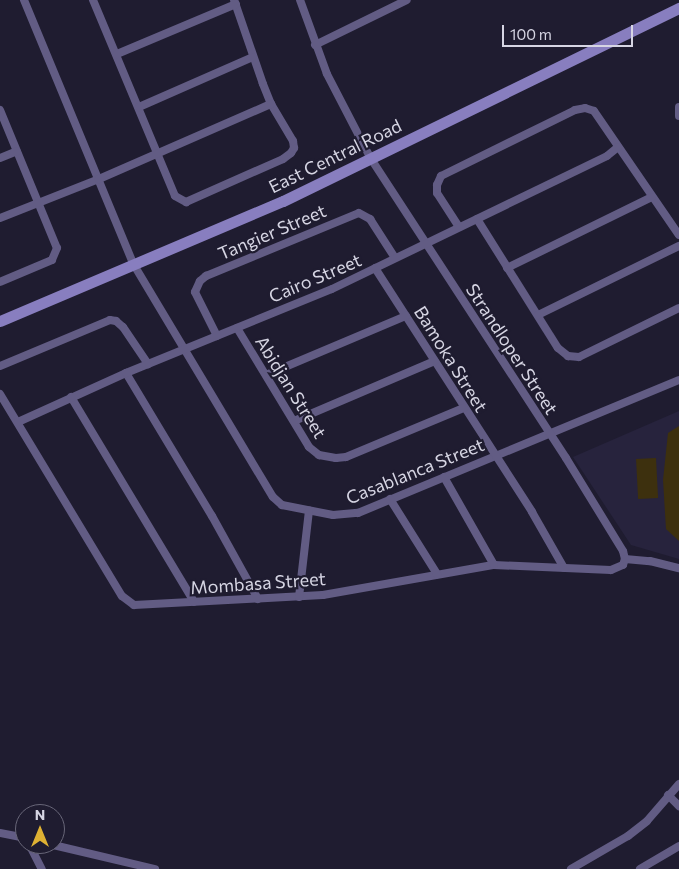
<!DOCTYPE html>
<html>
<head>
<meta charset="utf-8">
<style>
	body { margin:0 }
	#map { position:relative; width:679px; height:869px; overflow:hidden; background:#1f1c30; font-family:Commissioner,sans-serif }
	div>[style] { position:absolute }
	.built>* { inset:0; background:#27233d }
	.green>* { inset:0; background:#3d300e; transform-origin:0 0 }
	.street>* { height:8px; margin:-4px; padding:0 4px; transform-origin:4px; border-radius:4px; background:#625c84 }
	.secondary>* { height:11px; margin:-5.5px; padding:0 5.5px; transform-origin:5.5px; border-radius:5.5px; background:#887ebf }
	span { translate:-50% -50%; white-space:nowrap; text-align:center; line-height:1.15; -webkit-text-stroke:4.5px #1f1c30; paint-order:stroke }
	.street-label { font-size:18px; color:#d6d5e3 }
	.north { position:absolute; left:15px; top:804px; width:50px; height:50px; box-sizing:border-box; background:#1f1c30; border:1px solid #686678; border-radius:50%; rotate:0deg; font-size:14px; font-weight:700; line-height:20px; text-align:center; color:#d6d5e3 }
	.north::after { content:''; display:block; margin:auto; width:18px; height:22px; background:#deb133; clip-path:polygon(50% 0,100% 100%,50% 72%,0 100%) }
	.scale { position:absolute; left:502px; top:25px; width:131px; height:22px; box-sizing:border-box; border:2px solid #d6d5e3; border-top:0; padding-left:6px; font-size:15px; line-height:18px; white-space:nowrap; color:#d6d5e3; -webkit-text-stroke:4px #1f1c30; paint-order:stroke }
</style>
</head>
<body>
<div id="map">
	<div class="built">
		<i style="clip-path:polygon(679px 411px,679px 559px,631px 545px,573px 457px)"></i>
	</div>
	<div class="green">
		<i style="clip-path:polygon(679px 426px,679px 541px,666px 529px,663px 480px,668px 433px)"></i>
		<i style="left:656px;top:458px;width:40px;height:20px;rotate:87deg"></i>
	</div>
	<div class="street">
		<i style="left:24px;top:0;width:287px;rotate:67.5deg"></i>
		<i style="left:134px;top:265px;width:270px;rotate:59.1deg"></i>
		<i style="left:273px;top:497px;width:12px;rotate:42deg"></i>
		<i style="left:282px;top:505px;width:52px;rotate:11.1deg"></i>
		<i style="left:333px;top:515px;width:25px;rotate:-5deg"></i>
		<i style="left:358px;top:513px;width:347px;rotate:-22.5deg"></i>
		<i style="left:93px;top:0;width:212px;rotate:67.3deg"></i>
		<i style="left:175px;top:196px;width:13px;rotate:29deg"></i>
		<i style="left:186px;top:202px;width:106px;rotate:-23.9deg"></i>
		<i style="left:283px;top:159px;width:10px;rotate:-37deg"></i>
		<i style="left:291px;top:153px;width:6px;rotate:-59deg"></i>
		<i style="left:294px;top:148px;width:7px;rotate:-98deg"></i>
		<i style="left:293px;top:141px;width:43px;rotate:-120.7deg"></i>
		<i style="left:271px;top:104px;width:22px;rotate:-112deg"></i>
		<i style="left:263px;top:84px;width:89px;rotate:-109deg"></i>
		<i style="left:315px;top:45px;width:102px;rotate:-26.1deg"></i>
		<i style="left:117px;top:54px;width:129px;rotate:-22.8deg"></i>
		<i style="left:139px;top:107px;width:124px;rotate:-23.7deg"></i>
		<i style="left:679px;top:107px;width:9px;rotate:90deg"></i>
		<i style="left:0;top:110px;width:149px;rotate:67.6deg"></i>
		<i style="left:57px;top:248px;width:13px;rotate:113deg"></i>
		<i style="left:52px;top:260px;width:56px;rotate:157.1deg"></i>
		<i style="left:0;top:158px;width:18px;rotate:-22deg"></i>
		<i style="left:0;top:218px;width:106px;rotate:-21.5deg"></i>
		<i style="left:99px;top:179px;width:188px;rotate:-23.6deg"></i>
		<i style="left:477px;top:219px;width:152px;rotate:57.9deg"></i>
		<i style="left:558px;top:348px;width:13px;rotate:39deg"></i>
		<i style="left:568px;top:356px;width:11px;rotate:5deg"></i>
		<i style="left:579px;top:357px;width:111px;rotate:-26.1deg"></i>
		<i style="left:459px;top:227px;width:40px;rotate:-122.9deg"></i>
		<i style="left:437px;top:193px;width:8px;rotate:-90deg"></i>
		<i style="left:437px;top:185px;width:10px;rotate:-66deg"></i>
		<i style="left:441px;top:176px;width:149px;rotate:-26.2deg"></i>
		<i style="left:575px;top:110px;width:10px;rotate:-11deg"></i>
		<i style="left:585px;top:108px;width:9px;rotate:18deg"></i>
		<i style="left:594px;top:111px;width:150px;rotate:55.6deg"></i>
		<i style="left:375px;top:268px;width:290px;rotate:57.2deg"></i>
		<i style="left:532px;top:512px;width:64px;rotate:60.3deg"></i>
		<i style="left:507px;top:268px;width:161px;rotate:-26.1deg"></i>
		<i style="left:538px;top:315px;width:157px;rotate:-26.1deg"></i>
		<i style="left:237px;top:328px;width:139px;rotate:58.8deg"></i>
		<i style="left:309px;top:447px;width:13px;rotate:39deg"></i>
		<i style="left:319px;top:455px;width:17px;rotate:10deg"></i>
		<i style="left:336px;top:458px;width:10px;rotate:-6deg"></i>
		<i style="left:346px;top:457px;width:128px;rotate:-22.6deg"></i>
		<i style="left:217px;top:336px;width:49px;rotate:-116.6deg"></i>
		<i style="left:195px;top:292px;width:12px;rotate:-66deg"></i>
		<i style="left:200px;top:281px;width:8px;rotate:-40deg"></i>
		<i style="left:206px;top:276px;width:165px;rotate:-22.4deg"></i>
		<i style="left:359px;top:213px;width:13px;rotate:29deg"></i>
		<i style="left:370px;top:219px;width:46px;rotate:57.3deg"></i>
		<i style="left:0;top:366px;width:119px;rotate:-22.7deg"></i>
		<i style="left:110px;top:320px;width:6px;rotate:9deg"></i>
		<i style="left:116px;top:321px;width:9px;rotate:41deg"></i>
		<i style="left:123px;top:327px;width:45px;rotate:56deg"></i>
		<i style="left:126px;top:373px;width:167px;rotate:59deg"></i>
		<i style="left:212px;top:516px;width:95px;rotate:61deg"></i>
		<i style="left:266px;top:375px;width:152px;rotate:-22.9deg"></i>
		<i style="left:0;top:394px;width:236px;rotate:58.9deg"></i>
		<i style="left:122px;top:596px;width:15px;rotate:37deg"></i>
		<i style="left:134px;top:605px;width:189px;rotate:-3deg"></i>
		<i style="left:323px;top:595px;width:174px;rotate:-10deg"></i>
		<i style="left:494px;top:565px;width:117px;rotate:2.4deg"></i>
		<i style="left:611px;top:570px;width:13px;rotate:-23deg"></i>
		<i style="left:623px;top:565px;width:6px;rotate:-72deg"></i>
		<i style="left:625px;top:559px;width:8px;rotate:-104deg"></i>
		<i style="left:623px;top:551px;width:109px;rotate:-121.5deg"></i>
		<i style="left:566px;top:458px;width:357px;rotate:-123.1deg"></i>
		<i style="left:371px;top:159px;width:96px;rotate:-117.4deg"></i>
		<i style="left:327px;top:74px;width:79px;rotate:-110deg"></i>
		<i style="left:71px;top:397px;width:239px;rotate:59deg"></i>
		<i style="left:294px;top:421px;width:153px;rotate:-23.1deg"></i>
		<i style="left:18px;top:422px;width:119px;rotate:-24.4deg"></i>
		<i style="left:126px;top:373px;width:222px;rotate:-22.2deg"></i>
		<i style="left:332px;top:289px;width:305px;rotate:-25.8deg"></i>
		<i style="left:607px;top:156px;width:14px;rotate:-39deg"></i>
		<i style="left:444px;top:477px;width:101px;rotate:60.4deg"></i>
		<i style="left:390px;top:499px;width:89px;rotate:57.9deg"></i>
		<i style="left:625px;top:559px;width:25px;rotate:5deg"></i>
		<i style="left:650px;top:561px;width:30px;rotate:14deg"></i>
		<i style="left:299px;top:597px;width:87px;rotate:-83.4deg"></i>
		<i style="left:668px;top:795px;width:16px;rotate:45deg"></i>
		<i style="left:0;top:833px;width:25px;rotate:11deg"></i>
		<i style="left:29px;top:844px;width:28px;rotate:63deg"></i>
		<i style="left:49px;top:844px;width:109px;rotate:13.3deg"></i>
		<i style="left:571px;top:869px;width:66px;rotate:-30.1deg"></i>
		<i style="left:628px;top:836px;width:24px;rotate:-38deg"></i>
		<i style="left:647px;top:821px;width:49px;rotate:-49.1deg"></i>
		<i style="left:640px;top:869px;width:45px;rotate:-30.5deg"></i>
	</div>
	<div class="secondary">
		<i style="left:0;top:321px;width:307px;rotate:-23deg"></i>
		<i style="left:283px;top:201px;width:441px;rotate:-26deg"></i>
	</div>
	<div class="street-label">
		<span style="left:335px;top:156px;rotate:-26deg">East Central Road</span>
		<span style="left:272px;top:232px;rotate:-23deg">Tangier Street</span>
		<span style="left:315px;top:278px;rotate:-23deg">Cairo Street</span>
		<span style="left:512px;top:349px;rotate:57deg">Strandloper Street</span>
		<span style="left:451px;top:359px;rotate:58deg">Bamoka Street</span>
		<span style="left:291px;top:387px;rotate:58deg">Abidjan Street</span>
		<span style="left:415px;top:471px;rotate:-22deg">Casablanca Street</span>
		<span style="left:258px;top:583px;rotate:-4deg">Mombasa Street</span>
	</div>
	<div class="north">N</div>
	<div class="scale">100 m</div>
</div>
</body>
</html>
